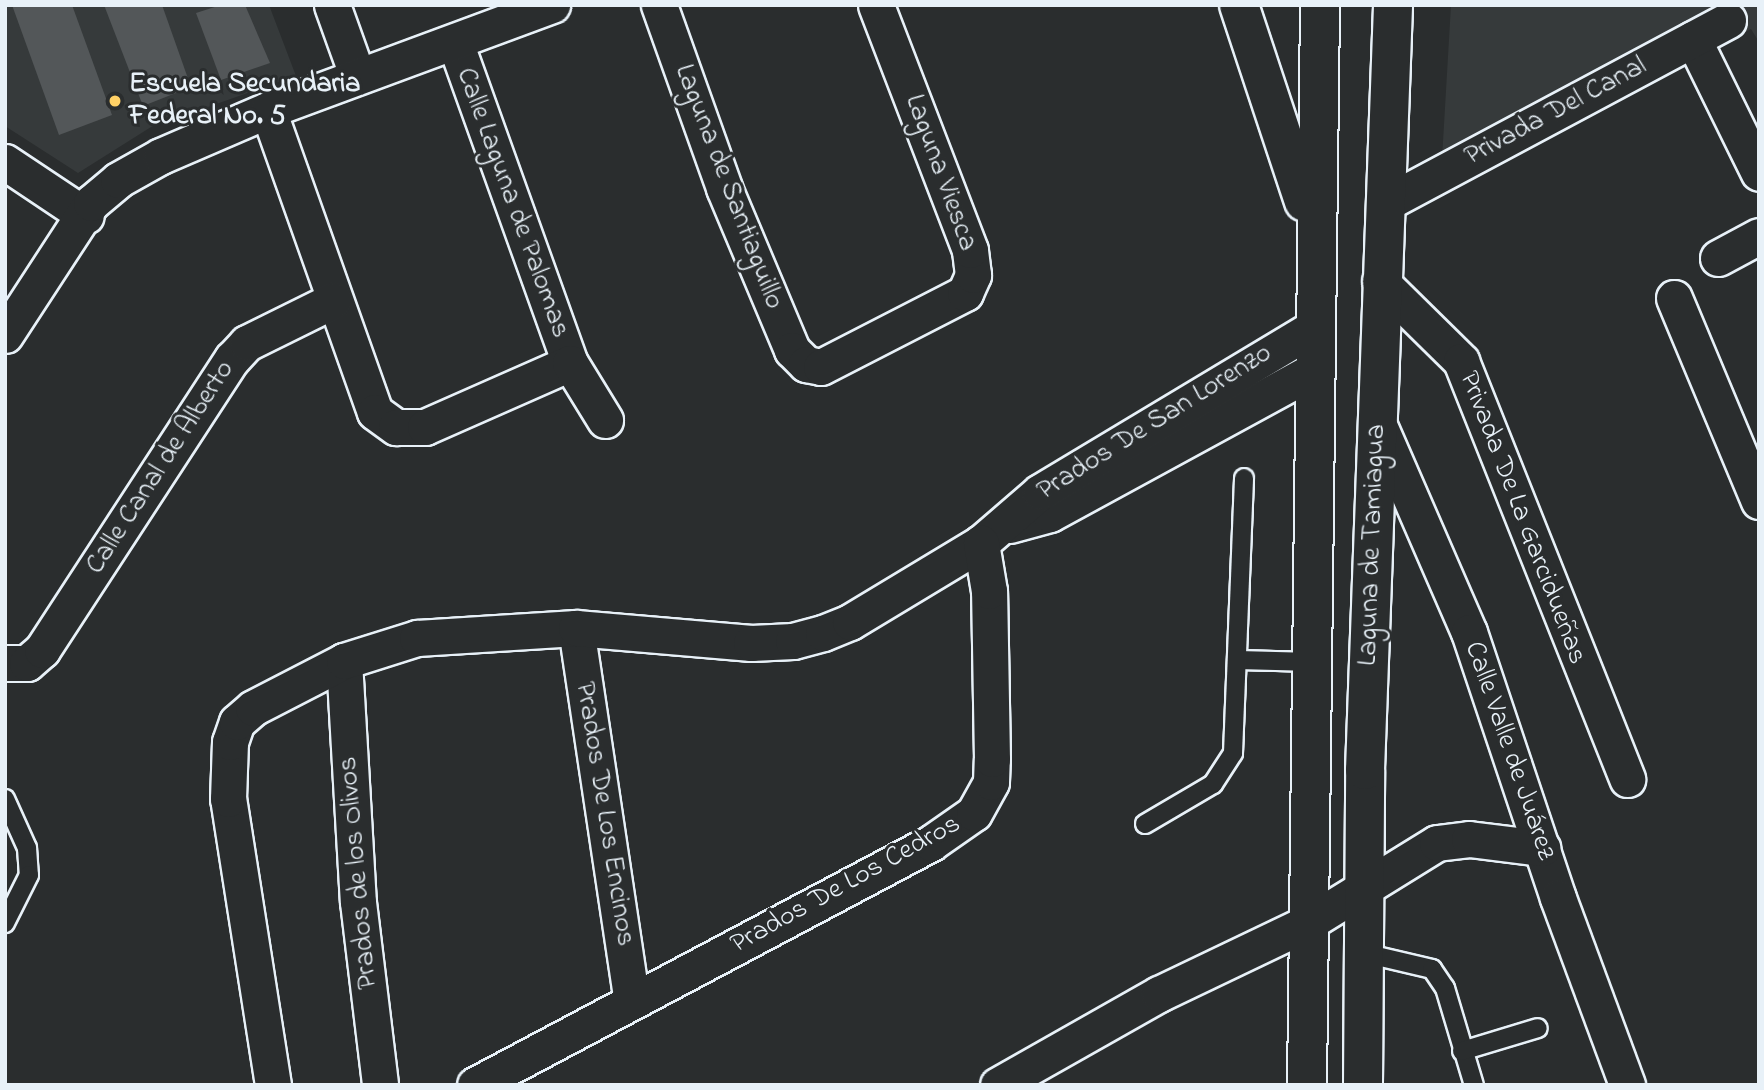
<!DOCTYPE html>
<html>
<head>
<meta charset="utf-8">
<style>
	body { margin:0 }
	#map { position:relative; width:1764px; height:1090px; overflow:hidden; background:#2a2d2e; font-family:"Indie Flower",sans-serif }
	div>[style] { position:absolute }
	.built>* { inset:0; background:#363a3b }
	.building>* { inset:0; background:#535759 }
	.roads { filter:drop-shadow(2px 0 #e8f1f8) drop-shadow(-2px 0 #e8f1f8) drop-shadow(0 2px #e8f1f8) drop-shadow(0 -2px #e8f1f8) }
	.lane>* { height:18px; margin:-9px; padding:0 9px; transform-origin:9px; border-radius:9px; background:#2a2d2e }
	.street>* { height:35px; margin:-17.5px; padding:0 17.5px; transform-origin:17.5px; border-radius:17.5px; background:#2a2d2e }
	.secondary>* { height:38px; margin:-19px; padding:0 19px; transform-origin:19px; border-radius:19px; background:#2a2d2e }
	.dots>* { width:19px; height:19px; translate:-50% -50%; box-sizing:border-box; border:4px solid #2a2d2e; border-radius:50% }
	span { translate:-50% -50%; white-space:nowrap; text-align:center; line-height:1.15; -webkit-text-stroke:6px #2a2d2e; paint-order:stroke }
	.poi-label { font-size:28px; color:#e8f1f8; font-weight:700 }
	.left { translate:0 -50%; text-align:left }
	.street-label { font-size:28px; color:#e8f1f8 }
	.frame { position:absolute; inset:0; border:7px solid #e8f1f8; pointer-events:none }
</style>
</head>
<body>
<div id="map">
	<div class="built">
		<i style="clip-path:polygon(5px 5px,269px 5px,296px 76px,151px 127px,78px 173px,5px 126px)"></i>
		<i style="clip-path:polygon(1451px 5px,1759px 5px,1759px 42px,1751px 29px,1440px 193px)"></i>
	</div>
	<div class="building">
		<i style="clip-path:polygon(12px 5px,72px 5px,112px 115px,59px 135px)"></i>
		<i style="clip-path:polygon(104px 5px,162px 5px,191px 87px,143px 106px)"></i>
		<i style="clip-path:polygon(221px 5px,245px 5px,270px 63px,221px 80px,196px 13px)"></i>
	</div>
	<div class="roads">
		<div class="lane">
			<i style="left:1238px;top:660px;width:75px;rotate:1.5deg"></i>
			<i style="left:5px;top:799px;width:54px;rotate:65.8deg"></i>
			<i style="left:27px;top:848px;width:27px;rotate:86deg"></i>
			<i style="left:29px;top:875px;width:54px;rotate:116.6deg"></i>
			<i style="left:1145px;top:824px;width:79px;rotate:-30.5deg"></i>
			<i style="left:1213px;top:784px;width:37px;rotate:-57deg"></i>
			<i style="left:1233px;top:753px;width:275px;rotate:-87.7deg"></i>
			<i style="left:1364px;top:953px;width:70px;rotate:13.2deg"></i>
			<i style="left:1432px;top:969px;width:23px;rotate:56deg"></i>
			<i style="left:1445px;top:988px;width:101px;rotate:73.4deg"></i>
			<i style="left:1462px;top:1051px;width:79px;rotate:-16.8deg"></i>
		</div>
		<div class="street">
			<i style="left:332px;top:5px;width:74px;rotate:70.3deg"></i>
			<i style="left:659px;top:5px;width:194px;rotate:70.4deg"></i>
			<i style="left:724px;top:188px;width:176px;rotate:67.2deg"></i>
			<i style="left:792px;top:350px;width:20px;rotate:45deg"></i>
			<i style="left:806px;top:364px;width:15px;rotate:11deg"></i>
			<i style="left:821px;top:367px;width:162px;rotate:-27.2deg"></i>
			<i style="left:965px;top:293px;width:20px;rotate:-66deg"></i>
			<i style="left:973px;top:275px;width:25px;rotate:-97deg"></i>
			<i style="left:970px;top:250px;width:262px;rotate:-111deg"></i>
			<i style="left:1693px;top:39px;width:149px;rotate:63.8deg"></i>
			<i style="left:455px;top:42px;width:341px;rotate:70.3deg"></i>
			<i style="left:268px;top:110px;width:320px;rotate:70.5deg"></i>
			<i style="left:375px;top:412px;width:26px;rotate:36deg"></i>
			<i style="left:396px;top:427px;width:29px"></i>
			<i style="left:425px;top:427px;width:158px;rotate:-23.8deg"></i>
			<i style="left:570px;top:363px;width:67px;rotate:58.4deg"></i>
			<i style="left:5px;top:162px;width:97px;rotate:33.7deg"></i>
			<i style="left:1384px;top:204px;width:390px;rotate:-28.1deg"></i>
			<i style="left:1718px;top:258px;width:47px;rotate:-28.2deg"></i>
			<i style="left:1380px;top:281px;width:114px;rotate:44.6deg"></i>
			<i style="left:1461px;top:361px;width:450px;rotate:68.3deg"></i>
			<i style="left:1674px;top:298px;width:220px;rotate:67.3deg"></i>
			<i style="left:5px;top:335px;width:158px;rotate:-56.9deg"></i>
			<i style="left:91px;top:203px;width:35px;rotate:-40deg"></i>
			<i style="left:118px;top:180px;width:49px;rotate:-29.2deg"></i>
			<i style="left:161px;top:156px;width:116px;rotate:-23.3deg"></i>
			<i style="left:268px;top:110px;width:303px;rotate:-20.3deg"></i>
			<i style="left:1378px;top:423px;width:228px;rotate:66.5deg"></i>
			<i style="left:1469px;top:632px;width:280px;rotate:71.5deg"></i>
			<i style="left:1558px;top:898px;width:199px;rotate:69.7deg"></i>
			<i style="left:1010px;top:525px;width:41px;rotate:-15.4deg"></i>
			<i style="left:1050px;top:514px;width:298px;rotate:-28.6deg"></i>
			<i style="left:576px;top:628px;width:377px;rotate:81.5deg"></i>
			<i style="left:344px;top:661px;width:241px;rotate:86.7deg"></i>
			<i style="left:358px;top:902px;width:184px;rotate:83.1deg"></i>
			<i style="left:5px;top:663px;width:22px"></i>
			<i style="left:27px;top:663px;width:20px;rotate:-41deg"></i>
			<i style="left:42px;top:650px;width:348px;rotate:-56.9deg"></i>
			<i style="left:232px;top:359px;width:22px;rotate:-47deg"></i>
			<i style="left:247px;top:343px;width:97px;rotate:-26.3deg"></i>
			<i style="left:273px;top:1085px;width:290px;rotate:-98.9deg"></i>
			<i style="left:228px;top:799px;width:57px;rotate:-88deg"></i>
			<i style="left:230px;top:742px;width:21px;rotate:-71deg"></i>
			<i style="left:237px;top:722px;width:21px;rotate:-41deg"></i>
			<i style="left:253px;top:708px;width:102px;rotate:-27.3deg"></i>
			<i style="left:344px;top:661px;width:77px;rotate:-17.5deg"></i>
			<i style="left:417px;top:638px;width:159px;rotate:-3.6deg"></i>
			<i style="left:576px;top:628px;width:176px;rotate:4.9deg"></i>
			<i style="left:751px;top:643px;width:42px;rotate:-2.7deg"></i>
			<i style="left:793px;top:641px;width:31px;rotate:-15deg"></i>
			<i style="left:823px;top:633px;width:29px;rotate:-22deg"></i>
			<i style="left:850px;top:622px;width:153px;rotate:-31.1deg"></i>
			<i style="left:981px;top:543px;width:78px;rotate:-40.8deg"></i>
			<i style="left:1040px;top:492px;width:318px;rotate:-31deg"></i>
			<i style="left:475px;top:1085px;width:516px;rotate:-27.95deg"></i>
			<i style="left:931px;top:843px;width:52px;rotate:-34.9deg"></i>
			<i style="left:974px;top:813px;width:35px;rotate:-61deg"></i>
			<i style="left:991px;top:782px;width:23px;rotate:-88deg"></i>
			<i style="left:992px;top:759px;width:168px;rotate:-91deg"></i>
			<i style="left:989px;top:591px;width:49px;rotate:-99.5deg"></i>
			<i style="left:998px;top:1085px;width:185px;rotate:-29.5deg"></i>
			<i style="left:1159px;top:994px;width:166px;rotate:-25.6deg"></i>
			<i style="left:1309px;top:922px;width:150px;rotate:-31.7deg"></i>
			<i style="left:1437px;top:843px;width:32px;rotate:-7deg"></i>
			<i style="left:1469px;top:839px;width:74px;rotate:7deg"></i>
		</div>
		<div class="secondary">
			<i style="left:1239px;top:5px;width:207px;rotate:71.7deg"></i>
			<i style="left:1307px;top:1085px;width:1080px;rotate:-89.31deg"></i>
			<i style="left:1363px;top:1085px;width:315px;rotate:-89.6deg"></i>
			<i style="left:1365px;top:770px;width:766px;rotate:-87.9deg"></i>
		</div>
	</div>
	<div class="dots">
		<i style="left:115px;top:101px;background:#ffd166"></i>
	</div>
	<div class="poi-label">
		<span class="left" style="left:129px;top:101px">Escuela Secundaria<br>Federal No. 5</span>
	</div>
	<div class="street-label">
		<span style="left:1556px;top:112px;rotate:-28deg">Privada Del Canal</span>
		<span style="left:940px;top:173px;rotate:70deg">Laguna Viesca</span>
		<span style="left:728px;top:187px;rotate:69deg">Laguna de Santiaguillo</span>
		<span style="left:512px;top:203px;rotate:70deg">Calle Laguna de Palomas</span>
		<span style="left:1155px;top:423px;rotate:-32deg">Prados De San Lorenzo</span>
		<span style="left:161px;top:468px;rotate:-57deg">Calle Canal de Alberto</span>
		<span style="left:1522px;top:518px;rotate:69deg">Privada De La Garcidueñas</span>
		<span style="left:1373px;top:545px;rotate:-88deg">Laguna de Tamiagua</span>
		<span style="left:1509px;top:751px;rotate:71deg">Calle Valle de Juárez</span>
		<span style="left:604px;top:814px;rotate:81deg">Prados De Los Encinos</span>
		<span style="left:359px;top:873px;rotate:-95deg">Prados de los Olivos</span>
		<span style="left:846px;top:885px;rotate:-29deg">Prados De Los Cedros</span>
	</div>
	<div class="frame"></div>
</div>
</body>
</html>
